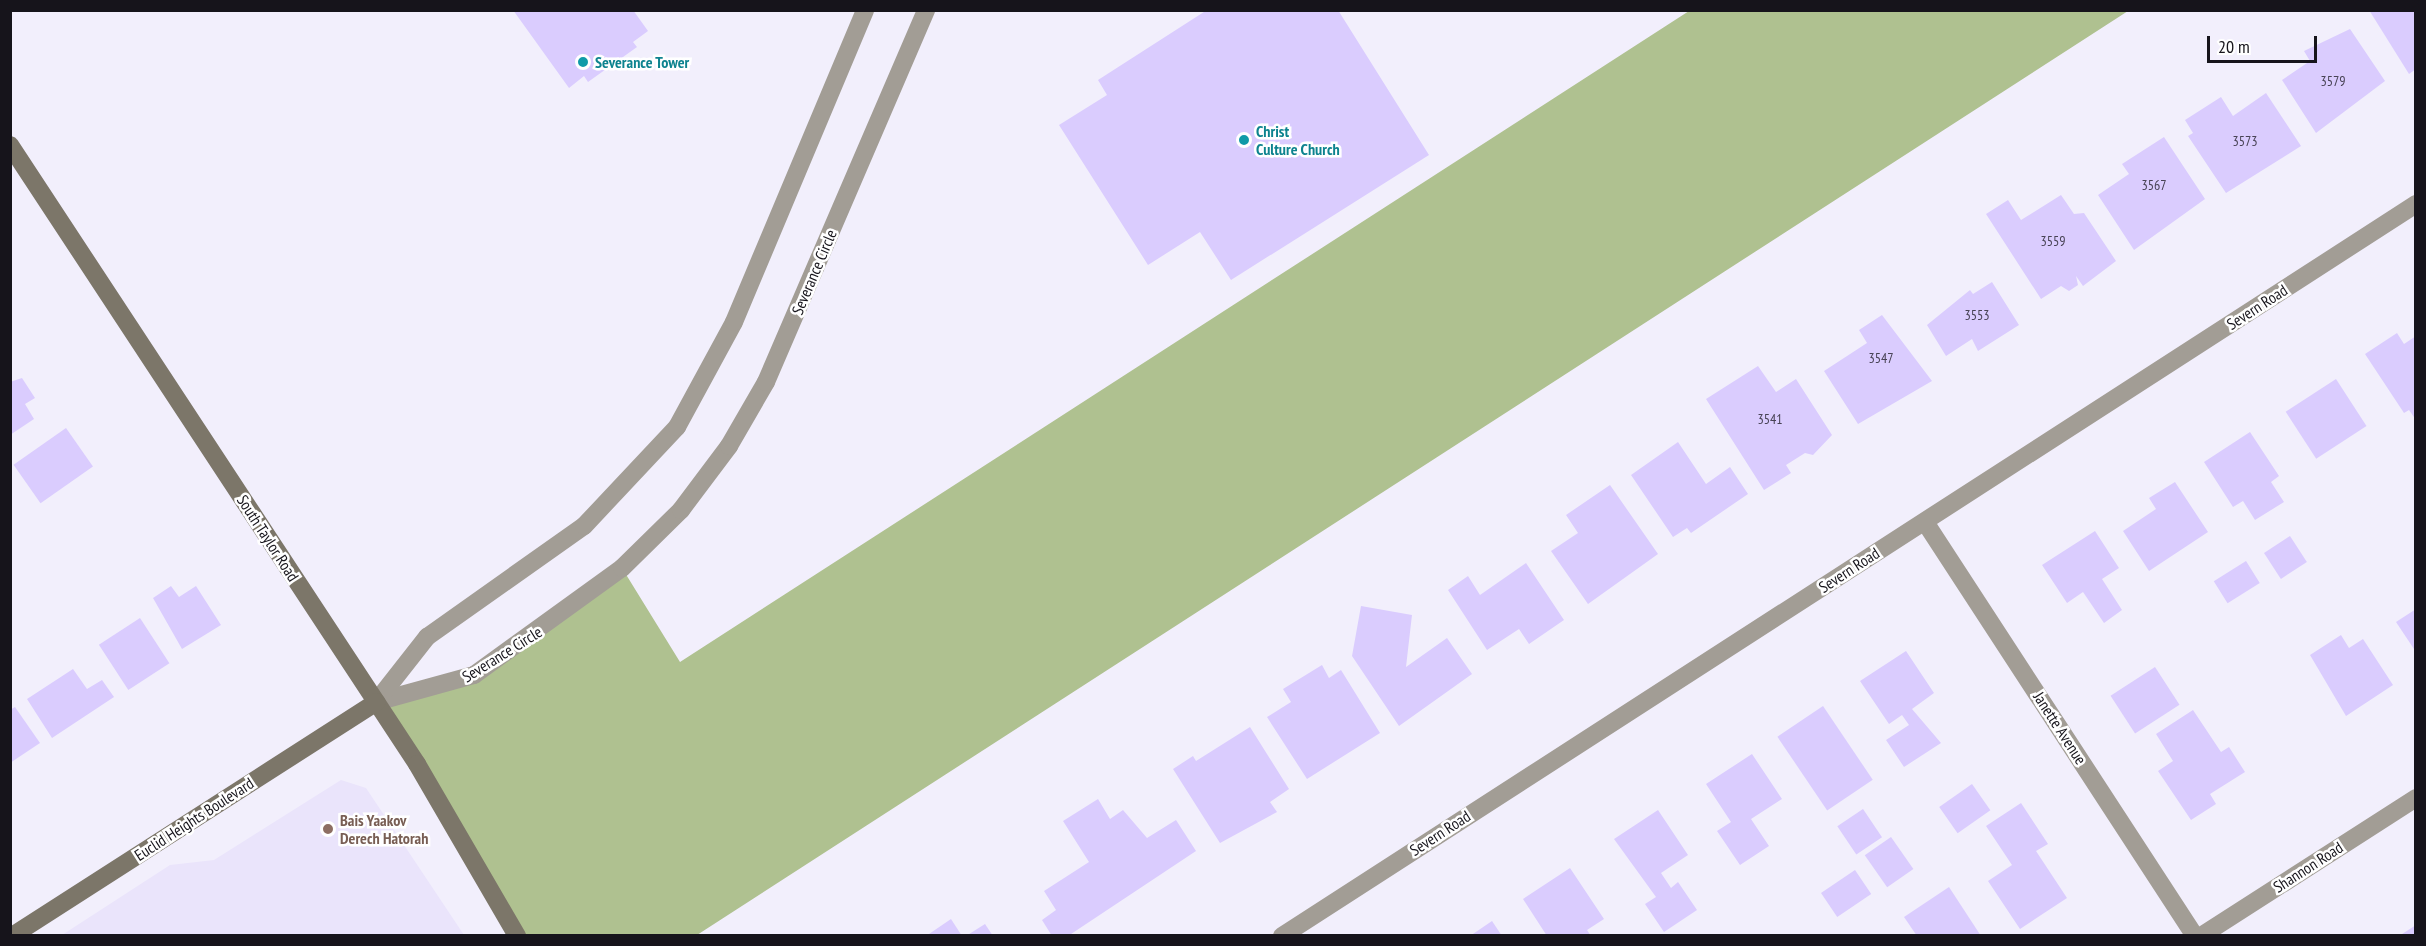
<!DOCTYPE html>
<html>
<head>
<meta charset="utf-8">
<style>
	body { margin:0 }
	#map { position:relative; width:2426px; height:946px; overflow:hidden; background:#f2effc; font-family:"PT Sans Narrow",sans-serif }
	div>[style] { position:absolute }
	.built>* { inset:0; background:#eae4fb }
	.forest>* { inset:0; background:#afc190 }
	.building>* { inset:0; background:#daccfe; transform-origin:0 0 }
	.street>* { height:18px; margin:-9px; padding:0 9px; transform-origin:9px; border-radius:9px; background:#a29d95 }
	.secondary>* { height:18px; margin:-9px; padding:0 9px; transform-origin:9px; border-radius:9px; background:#7c7669 }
	.dots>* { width:16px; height:16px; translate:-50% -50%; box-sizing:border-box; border:3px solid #fff; border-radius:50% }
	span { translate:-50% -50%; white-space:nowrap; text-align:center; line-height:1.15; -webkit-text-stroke:5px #fff; paint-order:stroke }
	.number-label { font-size:14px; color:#474254 }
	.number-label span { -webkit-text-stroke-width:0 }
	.culture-label { font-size:16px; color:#0d838f; font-weight:700 }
	.left { translate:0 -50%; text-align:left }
	.street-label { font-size:16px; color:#16141b }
	.education-label { font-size:16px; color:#785e54; font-weight:700 }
	.frame { position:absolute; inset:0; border:12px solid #16141b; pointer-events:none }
	.scale { position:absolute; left:2207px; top:36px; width:110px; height:27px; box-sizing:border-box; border:3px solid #16141b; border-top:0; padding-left:8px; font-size:18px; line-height:21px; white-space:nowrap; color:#16141b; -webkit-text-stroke:4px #fff; paint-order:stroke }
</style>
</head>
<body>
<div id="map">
	<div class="built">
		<i style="clip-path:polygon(341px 780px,366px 788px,464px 935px,62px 935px,170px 865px,214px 860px)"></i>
	</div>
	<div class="forest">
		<i style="clip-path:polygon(1689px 11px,2128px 11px,697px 935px,517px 935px,376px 702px,449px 686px,622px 568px,680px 662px)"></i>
	</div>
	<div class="building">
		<i style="clip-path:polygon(513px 10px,633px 10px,648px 31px,633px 42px,637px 47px,588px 82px,584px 76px,569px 88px)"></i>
		<i style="clip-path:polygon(1207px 10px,1338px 10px,1429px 155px,1231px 280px,1200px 232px,1148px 265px,1059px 125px,1107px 95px,1098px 80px)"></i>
		<i style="clip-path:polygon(2369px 10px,2416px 10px,2416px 69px,2409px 74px)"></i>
		<i style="clip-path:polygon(2350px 29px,2385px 81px,2316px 133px,2282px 80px,2310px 61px,2304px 51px)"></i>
		<i style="clip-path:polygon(2266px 93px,2301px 146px,2226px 193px,2188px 136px,2193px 133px,2185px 120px,2221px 97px,2233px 116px)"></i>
		<i style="clip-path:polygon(2164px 137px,2205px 199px,2134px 250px,2098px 195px,2129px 174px,2122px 164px)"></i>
		<i style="clip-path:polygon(2061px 195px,2074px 214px,2084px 213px,2116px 261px,2083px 286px,2076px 276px,2078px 285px,2069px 291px,2061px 286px,2041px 299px,1986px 214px,2008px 200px,2021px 220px)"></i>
		<i style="clip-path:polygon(1992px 282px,2019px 325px,1978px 351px,1972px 339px,1946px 356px,1927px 325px,1970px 290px,1973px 294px)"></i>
		<i style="clip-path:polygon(1882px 315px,1932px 381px,1858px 424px,1824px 371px,1867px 343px,1859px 330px)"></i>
		<i style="clip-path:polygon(2397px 333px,2404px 344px,2416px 336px,2416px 420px,2409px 410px,2404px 413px,2365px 354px)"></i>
		<i style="clip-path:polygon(1758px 366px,1776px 392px,1796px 379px,1832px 435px,1813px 455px,1805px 453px,1786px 465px,1791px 473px,1764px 490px,1706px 399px)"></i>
		<i style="clip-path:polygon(22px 378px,35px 398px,25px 404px,34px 419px,10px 435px,10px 382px)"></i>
		<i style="left:2336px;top:379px;width:56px;height:60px;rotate:57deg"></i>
		<i style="left:66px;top:428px;width:47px;height:64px;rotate:55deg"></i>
		<i style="clip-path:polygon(2250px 432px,2279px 476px,2271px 482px,2284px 502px,2255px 520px,2243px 501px,2233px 507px,2204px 462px)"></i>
		<i style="clip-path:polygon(1678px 442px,1706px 484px,1730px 467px,1748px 494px,1691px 533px,1687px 528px,1673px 537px,1631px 475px)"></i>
		<i style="clip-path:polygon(2175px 482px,2208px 532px,2149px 571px,2123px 531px,2156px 509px,2149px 498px)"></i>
		<i style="clip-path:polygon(1610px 485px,1658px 554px,1588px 604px,1551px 551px,1578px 533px,1566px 515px)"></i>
		<i style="clip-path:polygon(2095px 531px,2119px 568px,2102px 579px,2122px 610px,2104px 623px,2083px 592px,2067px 603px,2042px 565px)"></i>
		<i style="left:2290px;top:536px;width:31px;height:31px;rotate:57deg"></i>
		<i style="left:2246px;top:561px;width:26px;height:38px;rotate:58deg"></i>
		<i style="clip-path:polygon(1526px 563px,1564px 620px,1529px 644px,1519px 629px,1487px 650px,1448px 590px,1468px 576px,1480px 595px)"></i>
		<i style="clip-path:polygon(171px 586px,179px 597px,196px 586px,221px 625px,182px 649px,153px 598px)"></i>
		<i style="clip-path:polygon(1361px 606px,1412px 615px,1406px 667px,1447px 638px,1472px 674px,1399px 726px,1352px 656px)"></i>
		<i style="clip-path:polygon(2416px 609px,2416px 652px,2396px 622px)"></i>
		<i style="left:140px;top:618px;width:54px;height:49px;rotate:57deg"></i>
		<i style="clip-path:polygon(2341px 635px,2349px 648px,2363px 639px,2393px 685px,2346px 716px,2310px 655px)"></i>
		<i style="clip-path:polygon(1906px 651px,1934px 693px,1912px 709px,1941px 743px,1904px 767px,1886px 740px,1909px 725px,1902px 715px,1889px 724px,1860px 681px)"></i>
		<i style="clip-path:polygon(1322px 665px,1329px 678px,1341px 670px,1380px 733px,1307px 779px,1267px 717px,1291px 702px,1283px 689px)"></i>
		<i style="left:2155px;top:667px;width:45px;height:53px;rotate:57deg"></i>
		<i style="clip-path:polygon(73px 669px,87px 689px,102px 680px,114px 697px,52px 738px,27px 699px)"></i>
		<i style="left:1823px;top:706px;width:89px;height:55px;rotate:56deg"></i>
		<i style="clip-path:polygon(15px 707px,40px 743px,10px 763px,10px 710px)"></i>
		<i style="clip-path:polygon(2193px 710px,2221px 752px,2229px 747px,2245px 772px,2210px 794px,2216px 804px,2191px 820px,2158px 771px,2173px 761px,2156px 734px)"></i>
		<i style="clip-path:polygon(1250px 727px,1289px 789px,1270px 802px,1277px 812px,1220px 843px,1173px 769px,1193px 756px,1196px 761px)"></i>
		<i style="clip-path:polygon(1752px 754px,1782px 799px,1751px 819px,1769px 846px,1740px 865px,1717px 831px,1731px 822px,1706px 784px)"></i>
		<i style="left:1972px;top:784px;width:32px;height:40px;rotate:55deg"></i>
		<i style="clip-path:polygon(1098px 799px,1110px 819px,1123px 810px,1147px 838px,1176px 820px,1196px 851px,1068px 936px,1052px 936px,1042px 920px,1056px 910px,1044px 891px,1089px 862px,1063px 821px)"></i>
		<i style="clip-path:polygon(2021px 803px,2048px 844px,2036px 851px,2067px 898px,2020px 929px,1988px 881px,2012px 865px,1986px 826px)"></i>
		<i style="left:1863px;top:809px;width:34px;height:31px;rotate:56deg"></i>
		<i style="clip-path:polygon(1658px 810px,1688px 855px,1661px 873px,1671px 888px,1678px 882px,1697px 910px,1664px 932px,1645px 904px,1656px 897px,1614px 839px)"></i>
		<i style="left:1891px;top:837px;width:39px;height:32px;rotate:55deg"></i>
		<i style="clip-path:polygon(1570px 868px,1604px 919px,1587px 930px,1591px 936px,1547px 936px,1523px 899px)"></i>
		<i style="left:1855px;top:870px;width:29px;height:41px;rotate:56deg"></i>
		<i style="clip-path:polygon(1949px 887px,1981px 936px,1917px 936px,1904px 917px)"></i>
		<i style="clip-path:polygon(951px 919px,962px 936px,926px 936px)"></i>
		<i style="clip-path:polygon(1492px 921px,1502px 936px,1470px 936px)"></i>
		<i style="clip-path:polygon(985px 924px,993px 936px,966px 936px)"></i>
		<i style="clip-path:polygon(2416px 925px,2416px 936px,2399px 936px)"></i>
	</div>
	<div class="street">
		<i style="left:1925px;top:522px;width:494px;rotate:56.9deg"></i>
		<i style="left:376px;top:702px;width:102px;rotate:-15.4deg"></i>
		<i style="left:474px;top:675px;width:183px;rotate:-35.9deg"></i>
		<i style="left:622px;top:568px;width:83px;rotate:-44.5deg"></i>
		<i style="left:681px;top:510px;width:80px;rotate:-53.1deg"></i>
		<i style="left:729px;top:446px;width:74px;rotate:-60deg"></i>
		<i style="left:766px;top:382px;width:405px;rotate:-66.7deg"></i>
		<i style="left:376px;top:702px;width:83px;rotate:-51.9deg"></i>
		<i style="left:427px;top:637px;width:192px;rotate:-35.3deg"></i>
		<i style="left:584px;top:526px;width:136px;rotate:-46.8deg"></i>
		<i style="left:677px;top:427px;width:119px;rotate:-61.5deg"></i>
		<i style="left:734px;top:322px;width:338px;rotate:-67.2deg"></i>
		<i style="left:1282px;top:936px;width:1350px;rotate:-32.84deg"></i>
		<i style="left:2201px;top:936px;width:255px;rotate:-32.7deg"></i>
	</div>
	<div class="secondary">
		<i style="left:10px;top:145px;width:741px;rotate:56.67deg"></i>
		<i style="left:417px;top:764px;width:199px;rotate:59.8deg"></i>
		<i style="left:12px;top:936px;width:433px;rotate:-32.7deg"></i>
	</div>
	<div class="dots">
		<i style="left:583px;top:62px;background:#0f9aa8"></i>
		<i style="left:1244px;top:140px;background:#0f9aa8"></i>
		<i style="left:328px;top:829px;background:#8d6e63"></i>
	</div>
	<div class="number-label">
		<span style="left:2333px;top:81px">3579</span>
		<span style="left:2245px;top:141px">3573</span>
		<span style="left:2154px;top:185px">3567</span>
		<span style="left:2053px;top:241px">3559</span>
		<span style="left:1977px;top:315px">3553</span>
		<span style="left:1881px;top:358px">3547</span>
		<span style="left:1770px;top:419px">3541</span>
	</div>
	<div class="culture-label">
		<span class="left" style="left:595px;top:62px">Severance Tower</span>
		<span class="left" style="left:1256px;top:140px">Christ<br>Culture Church</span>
	</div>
	<div class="street-label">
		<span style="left:814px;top:272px;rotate:-67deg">Severance Circle</span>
		<span style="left:2257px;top:307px;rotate:-33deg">Severn Road</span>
		<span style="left:268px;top:538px;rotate:57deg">South Taylor Road</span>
		<span style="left:1849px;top:570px;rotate:-33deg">Severn Road</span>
		<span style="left:502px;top:654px;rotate:-32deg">Severance Circle</span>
		<span style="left:2060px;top:728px;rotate:57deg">Janette Avenue</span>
		<span style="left:194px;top:819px;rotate:-33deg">Euclid Heights Boulevard</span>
		<span style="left:1440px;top:833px;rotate:-33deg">Severn Road</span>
		<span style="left:2308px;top:867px;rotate:-33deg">Shannon Road</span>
	</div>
	<div class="education-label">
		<span class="left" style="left:340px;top:829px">Bais Yaakov<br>Derech Hatorah</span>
	</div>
	<div class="frame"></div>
	<div class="scale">20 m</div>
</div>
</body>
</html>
